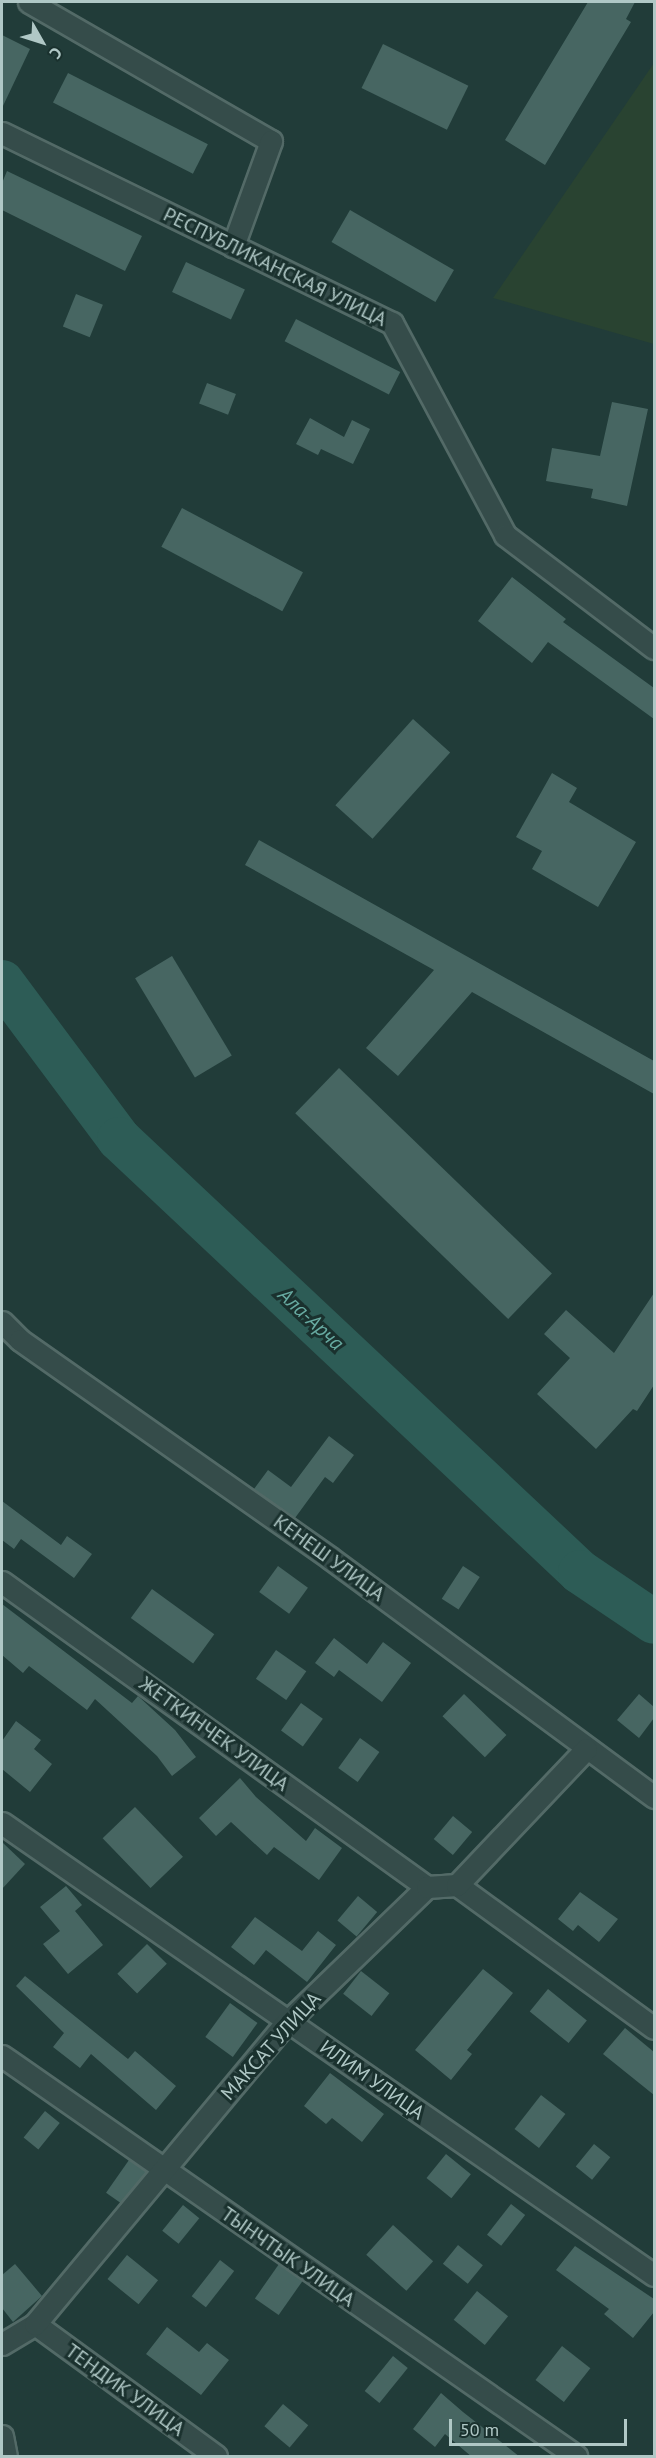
<!DOCTYPE html>
<html>
<head>
<meta charset="utf-8">
<style>
	body { margin:0 }
	#map { position:relative; width:656px; height:2458px; overflow:hidden; background:#213c39; font-family:"PT Sans",sans-serif }
	div>[style] { position:absolute }
	.green>* { inset:0; background:#294331 }
	.river>* { height:44px; margin:-22px; padding:0 22px; transform-origin:22px; border-radius:22px; background:#2d5c56 }
	.building>* { inset:0; background:#476662; transform-origin:0 0 }
	.roads { filter:drop-shadow(2px 0 #536a67) drop-shadow(-2px 0 #536a67) drop-shadow(0 2px #536a67) drop-shadow(0 -2px #536a67) }
	.minor>* { height:21px; margin:-10.5px; padding:0 10.5px; transform-origin:10.5px; border-radius:10.5px; background:#354c4a }
	span { translate:-50% -50%; white-space:nowrap; text-align:center; line-height:1.15; -webkit-text-stroke:6px #1a312e; paint-order:stroke }
	.street-label { font-size:20px; color:#b0c8c6 }
	.water-label { font-size:21px; color:#67aaa1; font-style:italic }
	.frame { position:absolute; inset:0; border:3px solid #b0c8c6; pointer-events:none }
	.north { position:absolute; left:12px; top:12px; width:60px; height:60px; -webkit-text-stroke:4px #1a312e; paint-order:stroke; rotate:129deg; font-size:16px; font-weight:700; line-height:24px; text-align:center; color:#b0c8c6 }
	.north::after { content:''; display:block; margin:auto; width:21px; height:27px; background:#b0c8c6; clip-path:polygon(50% 0,100% 100%,50% 72%,0 100%) }
	.scale { position:absolute; left:449px; top:2419px; width:178px; height:27px; box-sizing:border-box; border:3px solid #b0c8c6; border-top:0; padding-left:8px; font-size:18px; line-height:21px; white-space:nowrap; color:#b0c8c6; -webkit-text-stroke:4px #1a312e; paint-order:stroke }
</style>
</head>
<body>
<div id="map">
	<div class="green">
		<i style="clip-path:polygon(654px 63px,654px 344px,493px 298px)"></i>
	</div>
	<div class="river">
		<i style="left:2px;top:982px;width:196px;rotate:53.3deg"></i>
		<i style="left:119px;top:1139px;width:632px;rotate:43.21deg"></i>
		<i style="left:580px;top:1572px;width:89px;rotate:34deg"></i>
	</div>
	<div class="building">
		<i style="clip-path:polygon(588px 2px,635px 2px,626px 19px,631px 22px,545px 165px,505px 140px)"></i>
		<i style="clip-path:polygon(2px 35px,30px 49px,2px 108px)"></i>
		<i style="left:383px;top:44px;width:95px;height:49px;rotate:26deg"></i>
		<i style="left:68px;top:73px;width:157px;height:33px;rotate:27deg"></i>
		<i style="clip-path:polygon(7px 171px,142px 236px,125px 271px,2px 210px,2px 183px)"></i>
		<i style="left:350px;top:210px;width:120px;height:37px;rotate:30deg"></i>
		<i style="left:186px;top:262px;width:65px;height:33px;rotate:25deg"></i>
		<i style="left:76px;top:294px;width:29px;height:35px;rotate:22deg"></i>
		<i style="left:296px;top:319px;width:117px;height:25px;rotate:27deg"></i>
		<i style="left:207px;top:383px;width:31px;height:22px;rotate:21deg"></i>
		<i style="clip-path:polygon(612px 402px,648px 409px,627px 506px,591px 498px,593px 489px,546px 481px,552px 448px,600px 456px)"></i>
		<i style="clip-path:polygon(310px 418px,344px 437px,352px 420px,370px 429px,353px 464px,321px 449px,318px 455px,296px 444px)"></i>
		<i style="left:182px;top:508px;width:137px;height:44px;rotate:28deg"></i>
		<i style="clip-path:polygon(512px 577px,566px 619px,563px 622px,654px 688px,654px 719px,548px 642px,532px 663px,478px 621px)"></i>
		<i style="left:413px;top:719px;width:50px;height:116px;rotate:42deg"></i>
		<i style="clip-path:polygon(552px 773px,577px 788px,569px 802px,636px 842px,598px 907px,532px 869px,542px 851px,516px 837px)"></i>
		<i style="clip-path:polygon(259px 840px,654px 1061px,654px 1094px,472px 992px,398px 1076px,366px 1048px,434px 970px,245px 865px)"></i>
		<i style="left:172px;top:956px;width:116px;height:43px;rotate:59deg"></i>
		<i style="left:339px;top:1068px;width:296px;height:63px;rotate:44deg"></i>
		<i style="clip-path:polygon(654px 1293px,654px 1385px,637px 1411px,633px 1409px,596px 1449px,537px 1394px,570px 1358px,544px 1334px,566px 1310px,614px 1353px)"></i>
		<i style="clip-path:polygon(329px 1436px,354px 1455px,333px 1483px,325px 1477px,295px 1518px,254px 1489px,268px 1470px,291px 1487px)"></i>
		<i style="clip-path:polygon(2px 1501px,61px 1545px,67px 1536px,92px 1554px,74px 1578px,21px 1539px,14px 1549px,2px 1540px)"></i>
		<i style="left:278px;top:1566px;width:37px;height:32px;rotate:36deg"></i>
		<i style="left:463px;top:1566px;width:20px;height:39px;rotate:33deg"></i>
		<i style="left:152px;top:1589px;width:77px;height:36px;rotate:36deg"></i>
		<i style="clip-path:polygon(2px 1604px,132px 1703px,138px 1696px,175px 1730px,196px 1757px,172px 1776px,157px 1756px,95px 1699px,87px 1710px,29px 1666px,23px 1673px,2px 1655px)"></i>
		<i style="clip-path:polygon(334px 1638px,367px 1664px,383px 1642px,411px 1663px,382px 1702px,339px 1670px,334px 1677px,315px 1663px)"></i>
		<i style="left:276px;top:1650px;width:37px;height:35px;rotate:35deg"></i>
		<i style="left:464px;top:1694px;width:59px;height:31px;rotate:44deg"></i>
		<i style="clip-path:polygon(639px 1694px,654px 1707px,654px 1718px,639px 1738px,617px 1720px)"></i>
		<i style="left:301px;top:1703px;width:27px;height:34px;rotate:36deg"></i>
		<i style="clip-path:polygon(16px 1721px,41px 1740px,34px 1749px,52px 1764px,30px 1792px,2px 1769px,2px 1741px)"></i>
		<i style="left:360px;top:1738px;width:24px;height:37px;rotate:36deg"></i>
		<i style="clip-path:polygon(240px 1778px,256px 1797px,306px 1841px,315px 1828px,342px 1848px,319px 1880px,274px 1847px,267px 1855px,231px 1822px,216px 1836px,199px 1818px)"></i>
		<i style="left:135px;top:1807px;width:69px;height:45px;rotate:46deg"></i>
		<i style="left:453px;top:1816px;width:25px;height:30px;rotate:40deg"></i>
		<i style="clip-path:polygon(2px 1842px,25px 1864px,2px 1889px)"></i>
		<i style="clip-path:polygon(66px 1886px,82px 1905px,75px 1911px,103px 1945px,68px 1974px,43px 1944px,60px 1931px,40px 1907px)"></i>
		<i style="clip-path:polygon(580px 1892px,618px 1919px,599px 1942px,578px 1925px,573px 1931px,558px 1919px)"></i>
		<i style="left:358px;top:1896px;width:25px;height:32px;rotate:40deg"></i>
		<i style="clip-path:polygon(255px 1917px,302px 1951px,318px 1931px,336px 1945px,307px 1982px,266px 1950px,254px 1965px,231px 1947px)"></i>
		<i style="left:147px;top:1944px;width:28px;height:42px;rotate:45deg"></i>
		<i style="clip-path:polygon(483px 1969px,513px 1993px,467px 2050px,472px 2054px,451px 2080px,415px 2050px)"></i>
		<i style="left:361px;top:1971px;width:36px;height:29px;rotate:38deg"></i>
		<i style="clip-path:polygon(25px 1976px,128px 2059px,135px 2051px,176px 2086px,156px 2110px,91px 2054px,80px 2068px,53px 2047px,64px 2033px,16px 1986px)"></i>
		<i style="left:548px;top:1989px;width:50px;height:29px;rotate:39deg"></i>
		<i style="left:230px;top:2003px;width:34px;height:42px;rotate:36deg"></i>
		<i style="clip-path:polygon(625px 2028px,654px 2052px,654px 2095px,603px 2054px)"></i>
		<i style="clip-path:polygon(330px 2073px,384px 2114px,362px 2142px,332px 2118px,326px 2124px,304px 2106px)"></i>
		<i style="left:541px;top:2095px;width:31px;height:43px;rotate:38deg"></i>
		<i style="left:45px;top:2111px;width:19px;height:34px;rotate:39deg"></i>
		<i style="left:594px;top:2144px;width:21px;height:29px;rotate:39deg"></i>
		<i style="left:446px;top:2154px;width:32px;height:31px;rotate:39deg"></i>
		<i style="left:129px;top:2160px;width:21px;height:40px;rotate:35deg"></i>
		<i style="left:511px;top:2204px;width:18px;height:39px;rotate:38deg"></i>
		<i style="left:183px;top:2205px;width:21px;height:33px;rotate:39deg"></i>
		<i style="left:393px;top:2225px;width:54px;height:40px;rotate:42deg"></i>
		<i style="left:458px;top:2245px;width:32px;height:24px;rotate:39deg"></i>
		<i style="clip-path:polygon(575px 2246px,654px 2299px,654px 2312px,633px 2338px,604px 2314px,609px 2309px,556px 2270px)"></i>
		<i style="left:127px;top:2255px;width:40px;height:31px;rotate:39deg"></i>
		<i style="left:220px;top:2260px;width:18px;height:46px;rotate:38deg"></i>
		<i style="clip-path:polygon(15px 2264px,42px 2296px,13px 2322px,2px 2308px,2px 2275px)"></i>
		<i style="left:279px;top:2264px;width:29px;height:42px;rotate:35deg"></i>
		<i style="left:477px;top:2291px;width:40px;height:37px;rotate:39deg"></i>
		<i style="clip-path:polygon(167px 2327px,199px 2352px,207px 2343px,229px 2360px,201px 2395px,146px 2354px)"></i>
		<i style="left:562px;top:2346px;width:36px;height:43px;rotate:38deg"></i>
		<i style="left:393px;top:2356px;width:19px;height:45px;rotate:39deg"></i>
		<i style="clip-path:polygon(441px 2393px,463px 2412px,520px 2457px,472px 2457px,445px 2434px,435px 2447px,413px 2429px)"></i>
		<i style="left:283px;top:2404px;width:33px;height:29px;rotate:40deg"></i>
	</div>
	<div class="roads">
		<div class="minor">
			<i style="left:29px;top:2px;width:279px;rotate:29.9deg"></i>
			<i style="left:271px;top:141px;width:112px;rotate:109.9deg"></i>
			<i style="left:2px;top:133px;width:434px;rotate:26deg"></i>
			<i style="left:392px;top:323px;width:240px;rotate:61.9deg"></i>
			<i style="left:505px;top:535px;width:187px;rotate:37.2deg"></i>
			<i style="left:2px;top:1322px;width:25px;rotate:45deg"></i>
			<i style="left:20px;top:1340px;width:379px;rotate:35.1deg"></i>
			<i style="left:330px;top:1558px;width:403px;rotate:36.4deg"></i>
			<i style="left:2px;top:1582px;width:523px;rotate:35.67deg"></i>
			<i style="left:2px;top:1823px;width:793px;rotate:34.73deg"></i>
			<i style="left:457px;top:1885px;width:243px;rotate:36deg"></i>
			<i style="left:2px;top:2056px;width:700px;rotate:34.87deg"></i>
			<i style="left:35px;top:2324px;width:224px;rotate:36.1deg"></i>
			<i style="left:2px;top:2344px;width:39px;rotate:-31deg"></i>
			<i style="left:35px;top:2324px;width:393px;rotate:-50.2deg"></i>
			<i style="left:287px;top:2022px;width:194px;rotate:-44deg"></i>
			<i style="left:427px;top:1887px;width:30px;rotate:-4deg"></i>
			<i style="left:457px;top:1885px;width:187px;rotate:-46.5deg"></i>
			<i style="left:2px;top:2436px;width:20px;rotate:79deg"></i>
		</div>
	</div>
	<div class="street-label">
		<span style="left:275px;top:267px;rotate:26deg">РЕСПУБЛИКАНСКАЯ УЛИЦА</span>
		<span style="left:329px;top:1558px;rotate:36deg">КЕНЕШ УЛИЦА</span>
		<span style="left:214px;top:1734px;rotate:36deg">ЖЕТКИНЧЕК УЛИЦА</span>
		<span style="left:271px;top:2046px;rotate:-48deg">МАКСАТ УЛИЦА</span>
		<span style="left:372px;top:2080px;rotate:35deg">ИЛИМ УЛИЦА</span>
		<span style="left:288px;top:2257px;rotate:35deg">ТЫНЧТЫК УЛИЦА</span>
		<span style="left:125px;top:2390px;rotate:36deg">ТЕНДИК УЛИЦА</span>
	</div>
	<div class="water-label">
		<span style="left:311px;top:1319px;rotate:43deg">Ала-Арча</span>
	</div>
	<div class="frame"></div>
	<div class="north">С</div>
	<div class="scale">50 m</div>
</div>
</body>
</html>
